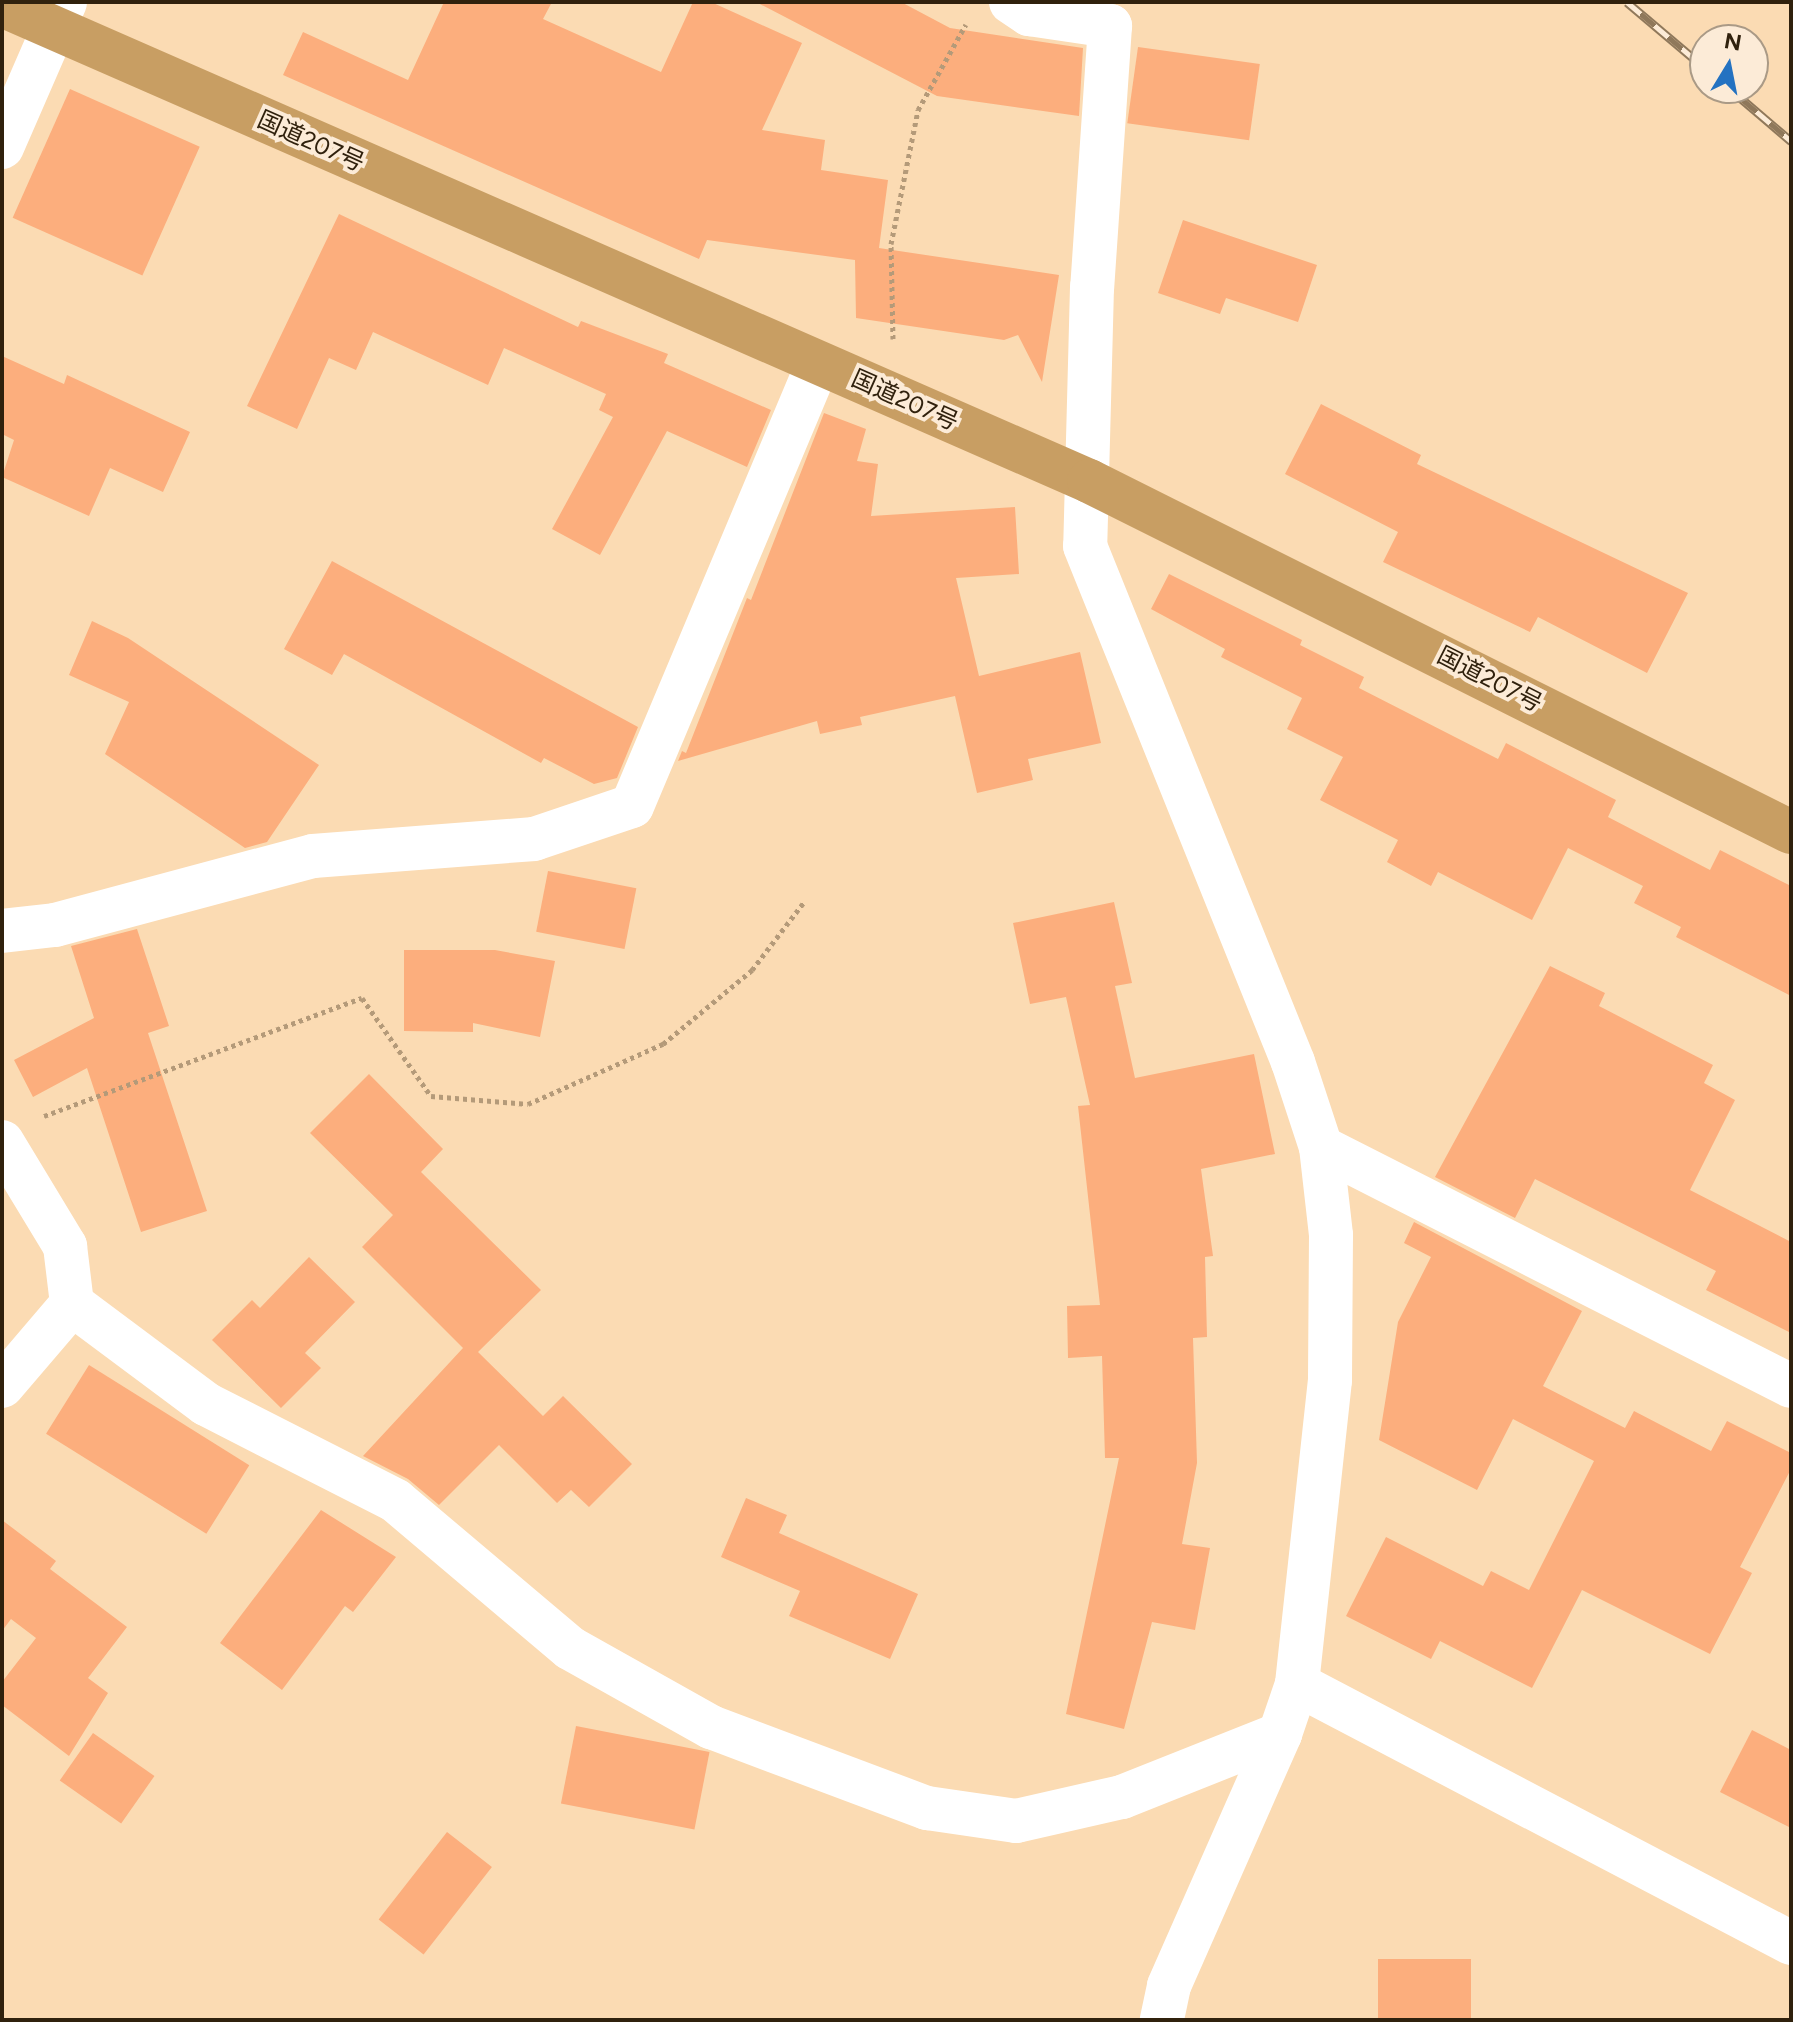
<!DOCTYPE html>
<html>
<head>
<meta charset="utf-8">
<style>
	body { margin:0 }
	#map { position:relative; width:1793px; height:2022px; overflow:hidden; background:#fbdbb3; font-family:Figtree,"Noto Sans JP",sans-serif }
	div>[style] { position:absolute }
	.building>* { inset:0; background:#fcae7d; transform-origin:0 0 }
	.path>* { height:5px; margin-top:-2.5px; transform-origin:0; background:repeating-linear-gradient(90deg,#b49a79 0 4px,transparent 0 8px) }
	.minor>* { height:44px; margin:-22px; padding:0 22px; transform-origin:22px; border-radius:22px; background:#fff }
	.trunk>* { height:44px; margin:-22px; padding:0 22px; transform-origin:22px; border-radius:22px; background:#c89e63 }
	.rail>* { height:9px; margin-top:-4.5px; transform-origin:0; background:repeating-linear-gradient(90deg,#fcebd7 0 18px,#8f785b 0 36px); box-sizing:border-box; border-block:2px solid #8f785b }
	span { translate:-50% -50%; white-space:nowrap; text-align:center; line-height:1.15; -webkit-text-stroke:8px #fcebd7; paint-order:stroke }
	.street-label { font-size:24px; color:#30210d }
	.frame { position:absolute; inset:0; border:4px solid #30210d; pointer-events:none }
	.north { position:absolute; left:1689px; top:24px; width:80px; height:80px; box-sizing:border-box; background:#fcebd7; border:2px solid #aa9a86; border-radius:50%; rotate:10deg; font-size:22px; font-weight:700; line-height:32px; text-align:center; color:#30210d }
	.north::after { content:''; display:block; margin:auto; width:28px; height:36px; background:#2472c1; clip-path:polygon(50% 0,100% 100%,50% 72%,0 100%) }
</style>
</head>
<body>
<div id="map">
	<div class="building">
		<i style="clip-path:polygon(444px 2px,552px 2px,543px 19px,661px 72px,693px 2px,711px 2px,802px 43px,762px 130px,825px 140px,821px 170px,888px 180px,879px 248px,1059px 275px,1042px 382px,1018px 335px,1004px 340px,856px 318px,855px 260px,707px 240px,699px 259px,283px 75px,303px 32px,408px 80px)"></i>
		<i style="clip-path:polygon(756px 2px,901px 2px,950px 28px,1083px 48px,1079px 116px,937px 96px)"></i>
		<i style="left:1138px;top:47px;width:123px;height:77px;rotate:8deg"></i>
		<i style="left:70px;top:89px;width:142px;height:141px;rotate:24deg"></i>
		<i style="clip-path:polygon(339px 214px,578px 327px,581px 321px,668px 354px,664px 363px,771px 410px,747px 467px,667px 431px,600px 555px,552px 529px,613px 417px,599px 410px,606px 394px,504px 348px,488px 385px,373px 332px,356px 370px,329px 358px,297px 429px,247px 406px)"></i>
		<i style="clip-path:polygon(1183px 220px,1317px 265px,1298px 322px,1226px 298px,1220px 314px,1158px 293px)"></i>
		<i style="clip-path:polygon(2px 356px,64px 384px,67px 375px,190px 432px,163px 492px,110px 468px,89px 516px,2px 477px,14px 440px,2px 434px)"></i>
		<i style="clip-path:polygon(1321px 404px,1421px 455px,1417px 464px,1688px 593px,1647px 673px,1538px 617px,1530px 632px,1383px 562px,1398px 532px,1285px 474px)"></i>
		<i style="clip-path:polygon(824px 413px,866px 429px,857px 461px,878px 464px,871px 516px,1015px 507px,1019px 574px,956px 578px,979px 676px,1080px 652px,1101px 743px,1028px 759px,1033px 780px,977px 793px,955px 696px,860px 717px,862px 725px,820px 734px,817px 721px,678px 761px,682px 751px,686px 753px,747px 598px,751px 600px)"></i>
		<i style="clip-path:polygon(332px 561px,638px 727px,617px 778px,594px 784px,544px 758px,541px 763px,344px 654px,332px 675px,284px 649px)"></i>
		<i style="clip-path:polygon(1169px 574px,1302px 640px,1300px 645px,1364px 677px,1359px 688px,1498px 759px,1506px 743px,1616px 800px,1608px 817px,1710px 870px,1720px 850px,1791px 886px,1791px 996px,1676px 937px,1681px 927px,1634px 903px,1643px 886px,1568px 848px,1532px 920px,1438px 872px,1431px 886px,1387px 862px,1398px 840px,1320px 800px,1343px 757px,1287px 729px,1302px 698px,1221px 657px,1225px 649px,1151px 609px)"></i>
		<i style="clip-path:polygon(92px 621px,128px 638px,319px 765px,267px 842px,245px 848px,105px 754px,129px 702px,69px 675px)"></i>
		<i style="left:548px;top:871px;width:90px;height:62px;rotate:11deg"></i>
		<i style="clip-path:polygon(1114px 902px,1132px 983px,1115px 986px,1135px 1078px,1254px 1054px,1275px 1154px,1201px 1169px,1213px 1256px,1205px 1257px,1207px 1337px,1193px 1338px,1197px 1463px,1182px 1544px,1210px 1548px,1195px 1630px,1152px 1622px,1124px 1729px,1066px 1714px,1119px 1458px,1105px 1458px,1102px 1356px,1068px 1358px,1067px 1306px,1100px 1305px,1078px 1106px,1090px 1105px,1066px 997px,1030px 1004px,1013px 923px)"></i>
		<i style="clip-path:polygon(137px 929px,169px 1026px,148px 1033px,207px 1211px,141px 1232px,87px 1068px,33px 1097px,14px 1060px,94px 1018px,71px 946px)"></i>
		<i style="clip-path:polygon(404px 950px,495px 950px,555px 961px,540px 1037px,473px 1023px,473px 1032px,404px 1031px)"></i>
		<i style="clip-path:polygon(1550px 966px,1605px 993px,1599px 1006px,1713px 1065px,1704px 1083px,1735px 1100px,1690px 1190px,1791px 1242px,1791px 1333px,1706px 1290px,1716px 1271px,1535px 1179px,1515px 1218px,1435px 1177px)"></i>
		<i style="clip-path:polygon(369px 1074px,443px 1149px,421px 1172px,541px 1290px,478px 1352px,543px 1416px,563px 1396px,632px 1464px,589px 1507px,571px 1490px,557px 1503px,499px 1445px,439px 1505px,408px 1479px,363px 1456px,463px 1348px,362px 1247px,393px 1215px,310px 1133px)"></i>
		<i style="clip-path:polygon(1414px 1222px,1582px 1311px,1543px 1386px,1625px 1428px,1634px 1411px,1711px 1451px,1727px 1421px,1791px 1453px,1791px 1469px,1740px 1567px,1752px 1573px,1710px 1654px,1582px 1590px,1532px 1688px,1440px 1641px,1431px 1659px,1346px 1616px,1386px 1537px,1483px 1586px,1491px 1571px,1529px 1590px,1594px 1461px,1513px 1419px,1477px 1490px,1379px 1440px,1398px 1322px,1431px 1257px,1404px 1243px)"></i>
		<i style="clip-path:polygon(309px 1257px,355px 1302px,305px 1353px,321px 1368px,281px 1408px,212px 1340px,252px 1300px,260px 1308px)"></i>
		<i style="left:89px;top:1365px;width:189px;height:81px;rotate:32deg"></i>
		<i style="clip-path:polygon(746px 1498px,787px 1515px,779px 1533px,918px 1594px,890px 1659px,789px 1616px,800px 1591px,721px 1557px)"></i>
		<i style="clip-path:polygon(321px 1510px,396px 1557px,353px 1612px,345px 1606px,282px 1690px,220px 1643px)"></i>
		<i style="clip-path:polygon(2px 1520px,56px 1561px,50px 1569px,127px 1627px,88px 1678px,108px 1693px,69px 1756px,2px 1705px,2px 1682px,36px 1638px,11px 1619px,2px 1631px)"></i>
		<i style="left:576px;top:1726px;width:136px;height:79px;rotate:11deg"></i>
		<i style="clip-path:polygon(1752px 1730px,1791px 1750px,1791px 1828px,1720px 1792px)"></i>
		<i style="left:93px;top:1733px;width:75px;height:58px;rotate:35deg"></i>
		<i style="left:447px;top:1832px;width:57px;height:111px;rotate:38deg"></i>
		<i style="left:1378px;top:1959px;width:93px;height:61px"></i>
	</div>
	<div class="path">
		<i style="left:893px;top:339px;width:95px;rotate:-91.2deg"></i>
		<i style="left:891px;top:244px;width:137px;rotate:-78.6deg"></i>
		<i style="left:918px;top:110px;width:98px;rotate:-60.8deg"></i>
		<i style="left:44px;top:1116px;width:339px;rotate:-20.4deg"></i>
		<i style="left:362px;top:998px;width:120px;rotate:54.9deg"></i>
		<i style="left:431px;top:1096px;width:97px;rotate:4.7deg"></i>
		<i style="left:528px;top:1104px;width:148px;rotate:-24deg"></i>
		<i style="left:663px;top:1044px;width:116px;rotate:-39.7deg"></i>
		<i style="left:752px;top:970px;width:86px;rotate:-52.6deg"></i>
	</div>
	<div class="minor">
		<i style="left:1011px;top:2px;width:22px;rotate:34deg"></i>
		<i style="left:1029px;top:14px;width:82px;rotate:8.4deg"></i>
		<i style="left:1110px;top:26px;width:262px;rotate:93.9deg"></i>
		<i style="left:1092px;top:287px;width:259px;rotate:91.5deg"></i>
		<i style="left:1085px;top:546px;width:556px;rotate:68.05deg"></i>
		<i style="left:1293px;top:1062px;width:89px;rotate:71.8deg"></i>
		<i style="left:1321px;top:1147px;width:89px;rotate:83.5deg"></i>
		<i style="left:1331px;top:1235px;width:145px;rotate:90.4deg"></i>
		<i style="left:1330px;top:1380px;width:306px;rotate:96.2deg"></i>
		<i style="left:1297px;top:1684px;width:53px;rotate:108.8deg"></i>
		<i style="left:1280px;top:1734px;width:275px;rotate:113.8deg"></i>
		<i style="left:1169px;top:1986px;width:35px;rotate:102deg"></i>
		<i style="left:2px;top:147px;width:158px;rotate:-66.5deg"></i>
		<i style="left:2px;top:931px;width:53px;rotate:-6.5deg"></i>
		<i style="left:55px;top:925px;width:267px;rotate:-15deg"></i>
		<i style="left:313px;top:856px;width:222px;rotate:-4.4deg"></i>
		<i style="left:534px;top:839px;width:103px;rotate:-18.6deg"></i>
		<i style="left:632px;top:806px;width:480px;rotate:-67.2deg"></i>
		<i style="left:2px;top:1142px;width:122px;rotate:58.8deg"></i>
		<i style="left:65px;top:1246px;width:58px;rotate:83.1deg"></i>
		<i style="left:72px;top:1304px;width:167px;rotate:36.7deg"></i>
		<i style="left:206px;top:1404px;width:213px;rotate:27deg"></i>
		<i style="left:396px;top:1501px;width:228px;rotate:40.2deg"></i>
		<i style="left:570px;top:1648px;width:162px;rotate:29.3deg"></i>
		<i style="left:711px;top:1727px;width:231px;rotate:20.6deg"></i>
		<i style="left:927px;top:1808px;width:90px;rotate:8.3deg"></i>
		<i style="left:1016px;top:1821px;width:109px;rotate:-12.8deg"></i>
		<i style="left:1122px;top:1797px;width:170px;rotate:-21.7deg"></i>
		<i style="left:1321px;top:1147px;width:527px;rotate:26.95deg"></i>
		<i style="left:2px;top:1386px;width:108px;rotate:-49.5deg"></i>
		<i style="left:1297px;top:1684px;width:558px;rotate:27.67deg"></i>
	</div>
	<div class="trunk">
		<i style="left:2px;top:5px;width:1187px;rotate:23.65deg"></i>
		<i style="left:1089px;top:481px;width:785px;rotate:26.57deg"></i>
	</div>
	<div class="rail">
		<i style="left:1627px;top:2px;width:102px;rotate:40.2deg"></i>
		<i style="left:1729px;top:88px;width:82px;rotate:40.5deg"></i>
	</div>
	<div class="street-label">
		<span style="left:311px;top:141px;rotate:24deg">国道207号</span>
		<span style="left:905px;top:400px;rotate:24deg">国道207号</span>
		<span style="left:1490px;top:679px;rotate:27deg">国道207号</span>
	</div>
	<div class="frame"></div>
	<div class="north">N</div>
</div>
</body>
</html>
